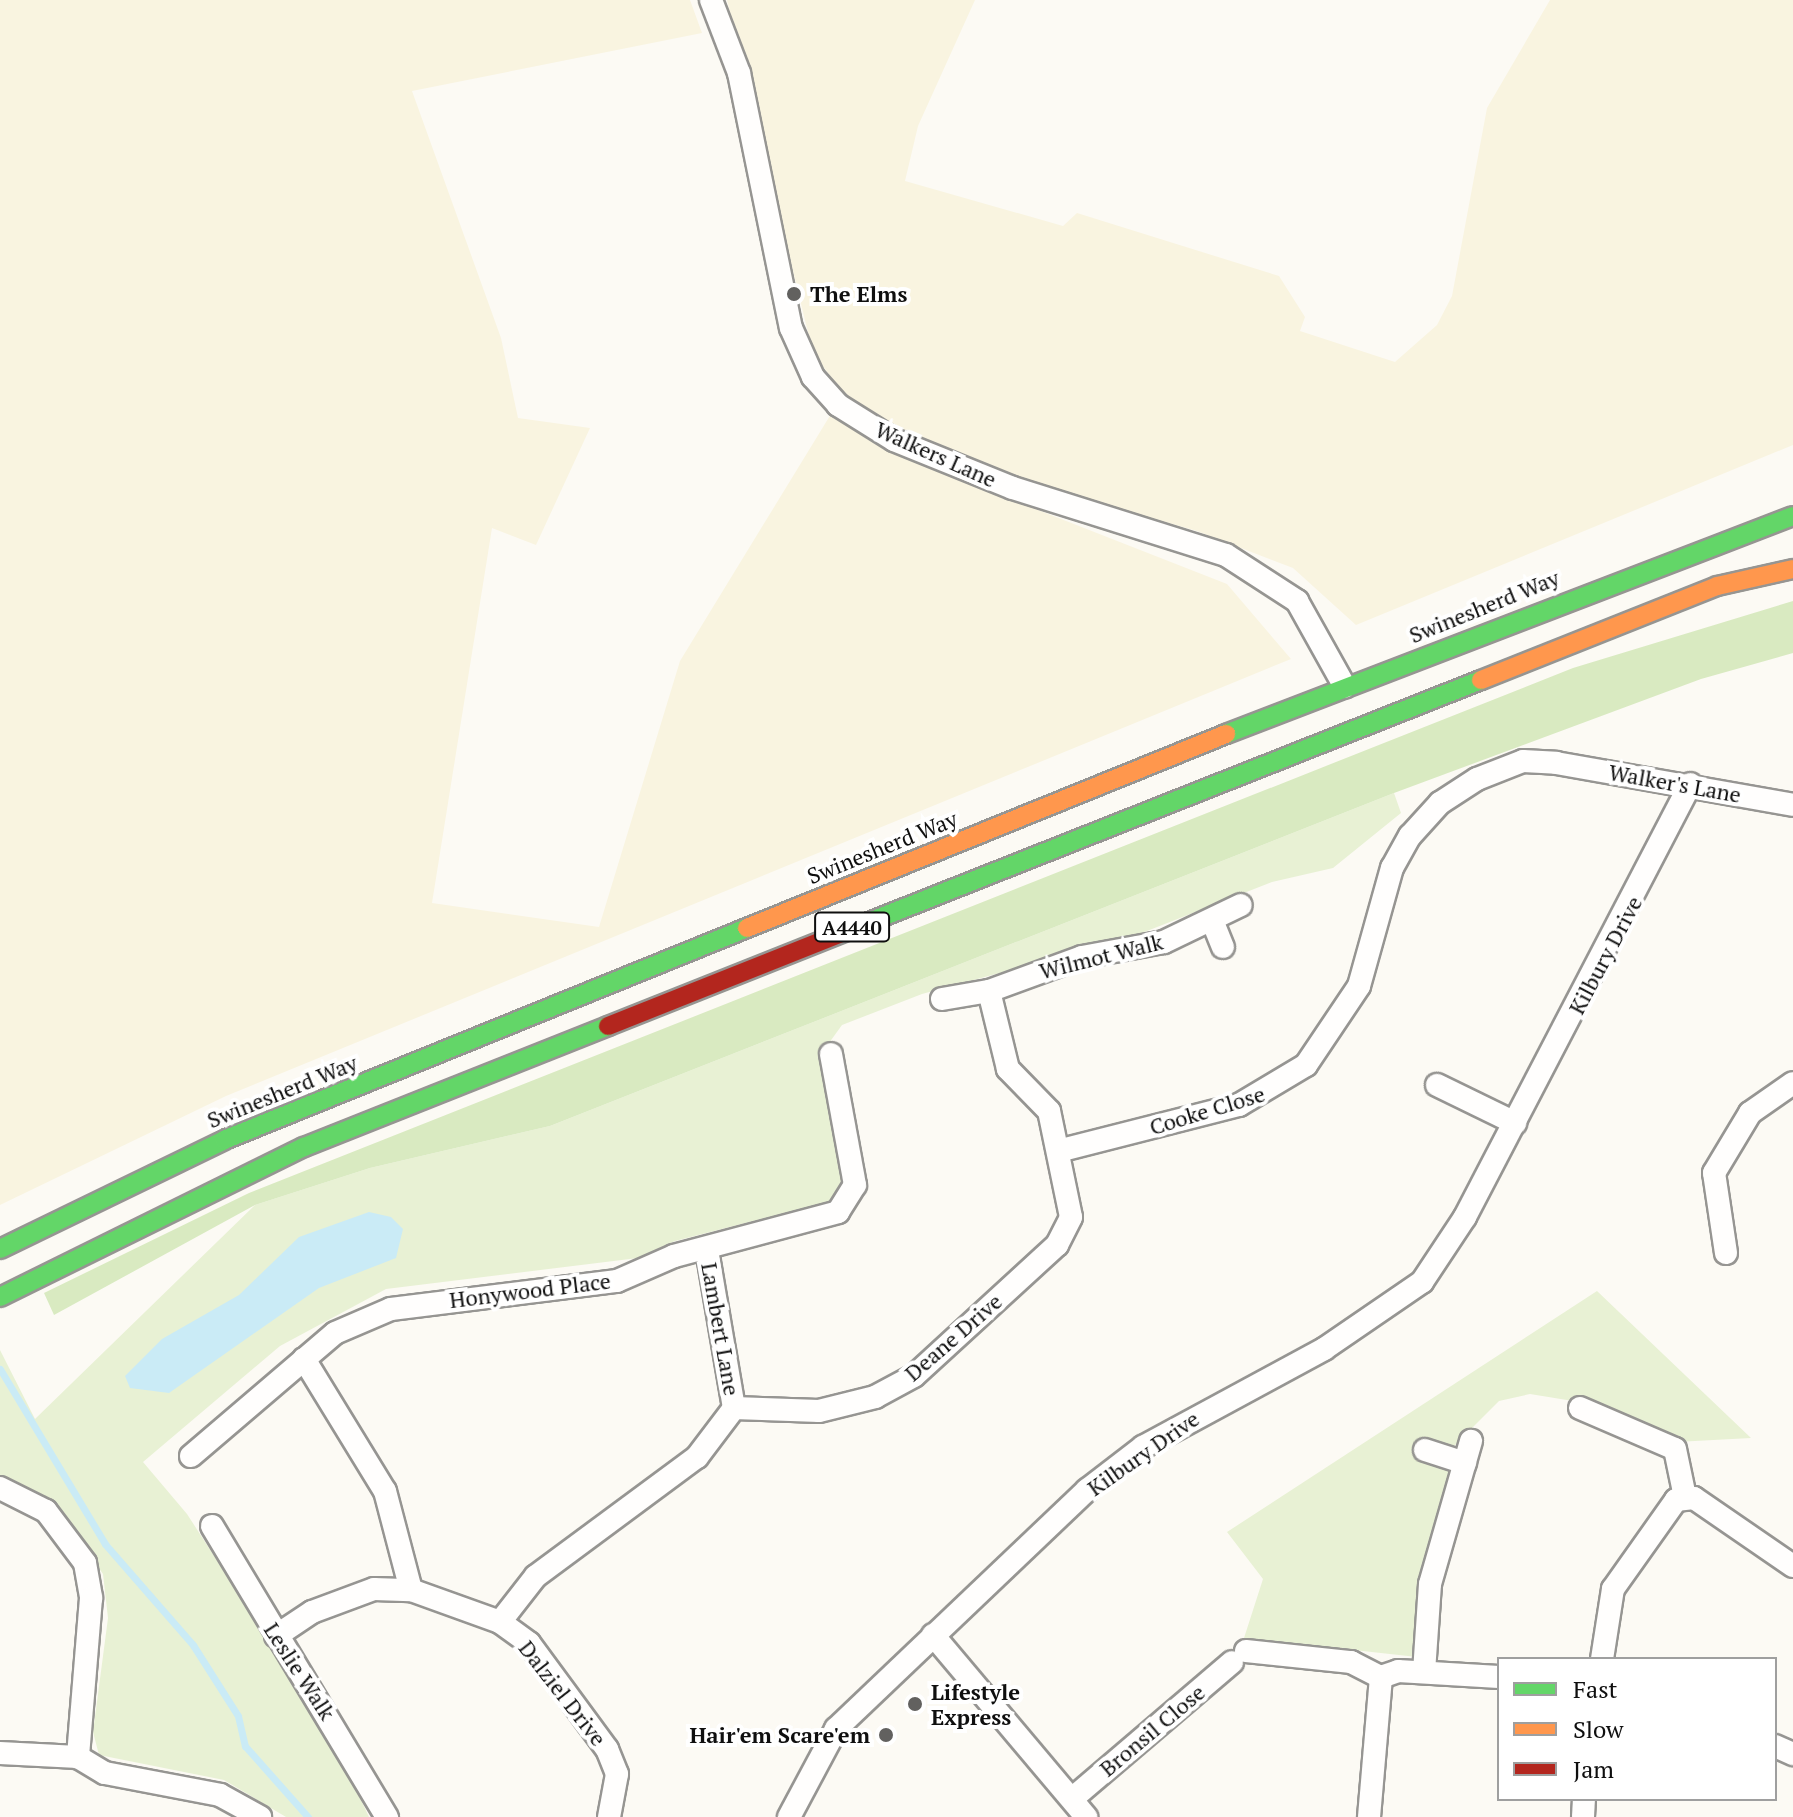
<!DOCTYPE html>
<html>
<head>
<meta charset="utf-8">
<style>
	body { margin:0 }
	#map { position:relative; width:1793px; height:1817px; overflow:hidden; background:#fcfaf4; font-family:"PT Serif",serif }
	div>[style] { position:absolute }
	.farmland>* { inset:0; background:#f9f4e0 }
	.green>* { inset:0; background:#e8f1d4 }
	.forest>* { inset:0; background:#d9eac1 }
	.water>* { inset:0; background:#caebf6 }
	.stream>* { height:7px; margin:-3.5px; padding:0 3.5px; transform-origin:3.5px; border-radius:3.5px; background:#caebf6 }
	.roads { filter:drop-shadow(2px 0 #969592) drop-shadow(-2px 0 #969592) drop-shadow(0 2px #969592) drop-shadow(0 -2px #969592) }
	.street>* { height:22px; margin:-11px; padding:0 11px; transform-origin:11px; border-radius:11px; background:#fffefd }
	.fast>* { height:18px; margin:-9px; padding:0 9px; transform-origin:9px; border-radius:9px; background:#63d668 }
	.slow>* { height:18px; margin:-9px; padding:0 9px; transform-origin:9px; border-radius:9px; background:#ff974d }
	.jam>* { height:18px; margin:-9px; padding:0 9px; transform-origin:9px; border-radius:9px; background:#b3261e }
	.dots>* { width:22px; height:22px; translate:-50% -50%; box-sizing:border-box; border:4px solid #fff; border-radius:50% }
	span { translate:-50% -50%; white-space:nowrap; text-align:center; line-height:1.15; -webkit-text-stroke:8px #fff; paint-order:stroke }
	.shield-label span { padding:2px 6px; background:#fff; border:2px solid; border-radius:6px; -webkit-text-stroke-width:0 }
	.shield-label { font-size:20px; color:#0f0f0f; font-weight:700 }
	.poi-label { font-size:22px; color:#0f0f0f; font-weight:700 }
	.left { translate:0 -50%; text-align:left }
	.right { translate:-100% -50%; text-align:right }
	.street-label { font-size:22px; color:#0f0f0f }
	.legend { position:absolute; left:1497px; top:1657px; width:280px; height:144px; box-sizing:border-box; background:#fff; border:2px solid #9f9f9f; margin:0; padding:10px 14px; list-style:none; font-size:24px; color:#0f0f0f }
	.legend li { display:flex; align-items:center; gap:16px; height:40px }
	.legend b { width:40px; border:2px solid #9f9f9f }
</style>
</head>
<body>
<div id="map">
	<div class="farmland">
		<i style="clip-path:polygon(0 0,690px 0,702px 33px,412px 91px,501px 338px,518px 418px,590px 428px,536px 545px,492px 528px,432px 903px,599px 927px,680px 661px,831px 414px,885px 450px,1227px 584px,1291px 659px,226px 1096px,0 1205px)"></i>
		<i style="clip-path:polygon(727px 0,975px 0,918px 126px,905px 181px,1063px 226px,1077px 213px,1279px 276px,1305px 317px,1300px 331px,1395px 362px,1437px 325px,1452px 296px,1487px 108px,1550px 0,1793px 0,1793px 445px,1356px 625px,1293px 568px,1197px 531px,1035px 485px,894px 429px,842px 392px,813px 353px)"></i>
	</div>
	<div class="green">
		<i style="clip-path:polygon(1394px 793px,1401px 813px,1333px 868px,1272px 882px,1129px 938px,922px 994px,842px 1025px,829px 1043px,844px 1198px,675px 1241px,638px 1258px,386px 1289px,280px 1346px,143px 1462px,187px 1514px,331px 1737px,369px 1817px,286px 1817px,224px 1780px,99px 1755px,93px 1732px,108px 1618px,103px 1574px,56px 1506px,0 1479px,0 1350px,35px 1419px,255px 1205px,370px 1168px,550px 1126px)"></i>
		<i style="clip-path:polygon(1597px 1291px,1751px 1438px,1676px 1442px,1573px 1401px,1530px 1394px,1499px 1401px,1451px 1449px,1445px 1467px,1450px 1474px,1417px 1657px,1244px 1638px,1263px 1579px,1227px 1532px)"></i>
	</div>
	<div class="forest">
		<i style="clip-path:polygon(1793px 601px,1793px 653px,1701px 679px,1394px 793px,550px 1126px,370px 1168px,255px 1205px,54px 1315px,44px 1293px,249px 1193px,1573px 668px)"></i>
	</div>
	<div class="water">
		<i style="clip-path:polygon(369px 1212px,391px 1217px,403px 1229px,396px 1258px,319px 1288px,169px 1393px,130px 1388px,125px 1376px,162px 1339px,239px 1295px,299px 1237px)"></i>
	</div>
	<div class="stream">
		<i style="left:0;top:1369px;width:204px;rotate:59deg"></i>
		<i style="left:105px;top:1544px;width:134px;rotate:48.9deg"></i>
		<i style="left:193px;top:1645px;width:84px;rotate:57.6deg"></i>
		<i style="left:238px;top:1716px;width:31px;rotate:77deg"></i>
		<i style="left:245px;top:1746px;width:95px;rotate:48.4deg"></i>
	</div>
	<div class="roads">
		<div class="street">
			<i style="left:711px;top:0;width:78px;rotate:69deg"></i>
			<i style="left:739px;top:73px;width:260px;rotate:78.5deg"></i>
			<i style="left:791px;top:328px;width:54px;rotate:65.8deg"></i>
			<i style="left:813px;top:377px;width:38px;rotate:48deg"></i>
			<i style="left:838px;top:405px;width:66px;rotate:32deg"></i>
			<i style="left:894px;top:440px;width:128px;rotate:22deg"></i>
			<i style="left:1013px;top:488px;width:223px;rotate:17.5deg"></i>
			<i style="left:1226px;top:555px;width:85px;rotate:32.9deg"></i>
			<i style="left:1297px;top:601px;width:98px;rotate:60.8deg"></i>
			<i style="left:1212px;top:920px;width:29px;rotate:68deg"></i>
			<i style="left:942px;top:999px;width:48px;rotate:-9.7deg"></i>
			<i style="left:989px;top:991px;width:99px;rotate:-20.1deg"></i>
			<i style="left:1082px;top:957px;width:83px;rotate:-10.4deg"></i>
			<i style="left:1164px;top:942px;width:85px;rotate:-25.7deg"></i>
			<i style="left:1437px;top:1085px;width:87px;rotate:26deg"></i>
			<i style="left:1058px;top:1151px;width:187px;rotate:-14.3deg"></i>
			<i style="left:1239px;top:1105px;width:78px;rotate:-30.8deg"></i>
			<i style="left:1306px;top:1065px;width:95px;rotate:-56.1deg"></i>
			<i style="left:1359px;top:986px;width:123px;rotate:-74.4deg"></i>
			<i style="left:1392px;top:868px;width:37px;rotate:-61deg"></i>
			<i style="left:1410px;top:836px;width:45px;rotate:-47.7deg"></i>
			<i style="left:1440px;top:803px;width:44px;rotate:-33deg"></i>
			<i style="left:1477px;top:779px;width:49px;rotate:-21.4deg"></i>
			<i style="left:1523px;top:761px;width:33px;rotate:3deg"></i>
			<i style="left:1556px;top:763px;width:241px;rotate:10deg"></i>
			<i style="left:707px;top:1250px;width:160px;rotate:80.3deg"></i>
			<i style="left:1726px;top:1253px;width:81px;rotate:-98.5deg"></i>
			<i style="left:1714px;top:1173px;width:70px;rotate:-59deg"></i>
			<i style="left:1750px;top:1113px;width:52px;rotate:-34.9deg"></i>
			<i style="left:304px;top:1359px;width:155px;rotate:58.5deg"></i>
			<i style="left:385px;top:1491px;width:102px;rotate:75.3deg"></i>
			<i style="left:1580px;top:1408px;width:103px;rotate:23.3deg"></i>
			<i style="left:1675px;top:1449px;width:49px;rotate:78.2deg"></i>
			<i style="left:1425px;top:1450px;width:42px;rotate:18deg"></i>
			<i style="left:191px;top:1456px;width:189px;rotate:-40.5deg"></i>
			<i style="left:335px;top:1333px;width:61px;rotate:-23.2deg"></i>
			<i style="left:391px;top:1309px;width:228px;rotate:-7.1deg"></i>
			<i style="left:617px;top:1281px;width:62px;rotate:-23.7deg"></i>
			<i style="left:674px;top:1256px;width:170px;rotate:-15deg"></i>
			<i style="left:838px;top:1212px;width:32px;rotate:-58deg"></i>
			<i style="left:855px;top:1185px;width:133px;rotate:-100.4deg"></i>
			<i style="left:0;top:1488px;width:51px;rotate:26.6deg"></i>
			<i style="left:46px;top:1511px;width:65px;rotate:53.1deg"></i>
			<i style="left:85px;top:1563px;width:36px;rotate:80deg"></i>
			<i style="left:91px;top:1598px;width:160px;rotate:94.7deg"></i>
			<i style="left:212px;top:1526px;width:340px;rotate:59deg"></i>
			<i style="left:500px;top:1622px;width:58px;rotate:-52deg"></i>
			<i style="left:536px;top:1576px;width:200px;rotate:-36.5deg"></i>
			<i style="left:697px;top:1457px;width:61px;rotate:-52.9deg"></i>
			<i style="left:734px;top:1408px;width:85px;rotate:2deg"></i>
			<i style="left:819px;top:1411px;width:58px;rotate:-14deg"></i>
			<i style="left:875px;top:1397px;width:44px;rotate:-28.3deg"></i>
			<i style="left:914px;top:1376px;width:194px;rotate:-42.5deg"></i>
			<i style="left:1057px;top:1245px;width:31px;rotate:-63deg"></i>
			<i style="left:1071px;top:1217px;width:108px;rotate:-101.7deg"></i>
			<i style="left:1049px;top:1111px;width:59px;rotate:-134.3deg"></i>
			<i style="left:1008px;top:1069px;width:80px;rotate:-103.7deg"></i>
			<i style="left:933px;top:1635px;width:238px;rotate:49.9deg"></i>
			<i style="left:276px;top:1636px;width:43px;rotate:-33.7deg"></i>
			<i style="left:312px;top:1612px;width:66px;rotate:-20.4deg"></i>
			<i style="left:374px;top:1589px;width:37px;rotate:2deg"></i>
			<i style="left:411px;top:1590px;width:95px;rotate:19.8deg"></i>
			<i style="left:500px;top:1622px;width:36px;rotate:36deg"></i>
			<i style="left:529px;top:1643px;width:132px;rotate:53.7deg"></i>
			<i style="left:607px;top:1749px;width:27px;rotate:68deg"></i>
			<i style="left:617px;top:1774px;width:44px;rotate:100.5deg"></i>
			<i style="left:1246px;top:1651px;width:106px;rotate:6deg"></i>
			<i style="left:1351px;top:1662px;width:34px;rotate:27deg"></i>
			<i style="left:1381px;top:1677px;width:18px;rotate:-19deg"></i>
			<i style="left:1398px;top:1671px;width:101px;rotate:3.4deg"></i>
			<i style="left:1602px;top:1659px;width:71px;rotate:-81.1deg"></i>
			<i style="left:1613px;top:1589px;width:109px;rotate:-54.7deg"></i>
			<i style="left:1676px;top:1500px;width:18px;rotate:-6deg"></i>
			<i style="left:1694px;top:1498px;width:120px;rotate:34.5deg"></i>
			<i style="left:1424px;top:1672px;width:88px;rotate:-86.1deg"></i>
			<i style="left:1430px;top:1584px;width:149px;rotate:-74deg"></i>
			<i style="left:1775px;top:1746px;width:20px;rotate:24deg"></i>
			<i style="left:0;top:1753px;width:78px;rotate:2.9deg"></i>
			<i style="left:78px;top:1757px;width:31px;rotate:31deg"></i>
			<i style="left:105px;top:1773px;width:117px;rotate:10.8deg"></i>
			<i style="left:220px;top:1795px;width:46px;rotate:28.8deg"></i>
			<i style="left:1073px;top:1798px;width:209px;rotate:-40.5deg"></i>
			<i style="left:789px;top:1817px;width:100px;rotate:-61.9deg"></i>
			<i style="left:836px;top:1729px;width:347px;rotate:-43.6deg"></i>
			<i style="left:1087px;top:1490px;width:71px;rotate:-37.5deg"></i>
			<i style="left:1143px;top:1447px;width:206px;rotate:-28.4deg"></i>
			<i style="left:1324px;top:1349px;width:119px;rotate:-34.4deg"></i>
			<i style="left:1422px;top:1282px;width:78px;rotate:-56.5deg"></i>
			<i style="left:1465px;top:1217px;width:488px;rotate:-62.5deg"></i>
			<i style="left:1369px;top:1817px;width:141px;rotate:-85.1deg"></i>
			<i style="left:1583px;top:1817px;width:18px;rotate:-87deg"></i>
		</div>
		<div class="fast">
			<i style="left:1226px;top:734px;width:607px;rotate:-21.03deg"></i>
			<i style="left:864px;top:924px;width:663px;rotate:-21.58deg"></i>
			<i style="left:0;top:1249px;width:249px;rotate:-25.9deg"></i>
			<i style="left:224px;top:1140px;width:564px;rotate:-22.07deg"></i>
			<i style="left:0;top:1297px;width:339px;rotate:-26.3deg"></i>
			<i style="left:304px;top:1147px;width:327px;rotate:-21.7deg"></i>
		</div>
		<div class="slow">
			<i style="left:1481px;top:680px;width:254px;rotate:-21.7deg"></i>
			<i style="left:1717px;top:586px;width:78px;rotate:-12.6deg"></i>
			<i style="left:747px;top:928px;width:517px;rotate:-22.05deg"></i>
		</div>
		<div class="jam">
			<i style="left:608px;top:1026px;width:276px;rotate:-21.7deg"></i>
		</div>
	</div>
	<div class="dots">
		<i style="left:794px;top:294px;background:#62615f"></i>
		<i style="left:915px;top:1704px;background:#62615f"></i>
		<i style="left:886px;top:1735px;background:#62615f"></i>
	</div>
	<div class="shield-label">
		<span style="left:852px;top:927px">A4440</span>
	</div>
	<div class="poi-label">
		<span class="left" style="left:810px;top:294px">The Elms</span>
		<span class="left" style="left:931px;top:1704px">Lifestyle<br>Express</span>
		<span class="right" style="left:870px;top:1735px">Hair'em Scare'em</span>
	</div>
	<div class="street-label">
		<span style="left:936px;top:454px;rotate:24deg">Walkers Lane</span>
		<span style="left:1484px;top:606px;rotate:-22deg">Swinesherd Way</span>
		<span style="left:1675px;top:783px;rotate:10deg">Walker's Lane</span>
		<span style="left:882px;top:847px;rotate:-22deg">Swinesherd Way</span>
		<span style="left:1605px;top:955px;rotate:-62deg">Kilbury Drive</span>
		<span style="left:1101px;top:956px;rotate:-14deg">Wilmot Walk</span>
		<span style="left:282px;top:1091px;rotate:-22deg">Swinesherd Way</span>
		<span style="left:1207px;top:1110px;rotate:-17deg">Cooke Close</span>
		<span style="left:530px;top:1290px;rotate:-7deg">Honywood Place</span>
		<span style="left:721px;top:1329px;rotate:80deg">Lambert Lane</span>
		<span style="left:953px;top:1337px;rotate:-41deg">Deane Drive</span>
		<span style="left:1143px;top:1453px;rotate:-35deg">Kilbury Drive</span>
		<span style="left:300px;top:1671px;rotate:57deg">Leslie Walk</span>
		<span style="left:563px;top:1693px;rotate:52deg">Dalziel Drive</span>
		<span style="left:1152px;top:1730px;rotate:-40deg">Bronsil Close</span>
	</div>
	<ul class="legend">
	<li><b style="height:10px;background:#63d668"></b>Fast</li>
	<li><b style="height:10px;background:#ff974d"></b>Slow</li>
	<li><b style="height:10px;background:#b3261e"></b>Jam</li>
	</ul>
</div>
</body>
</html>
